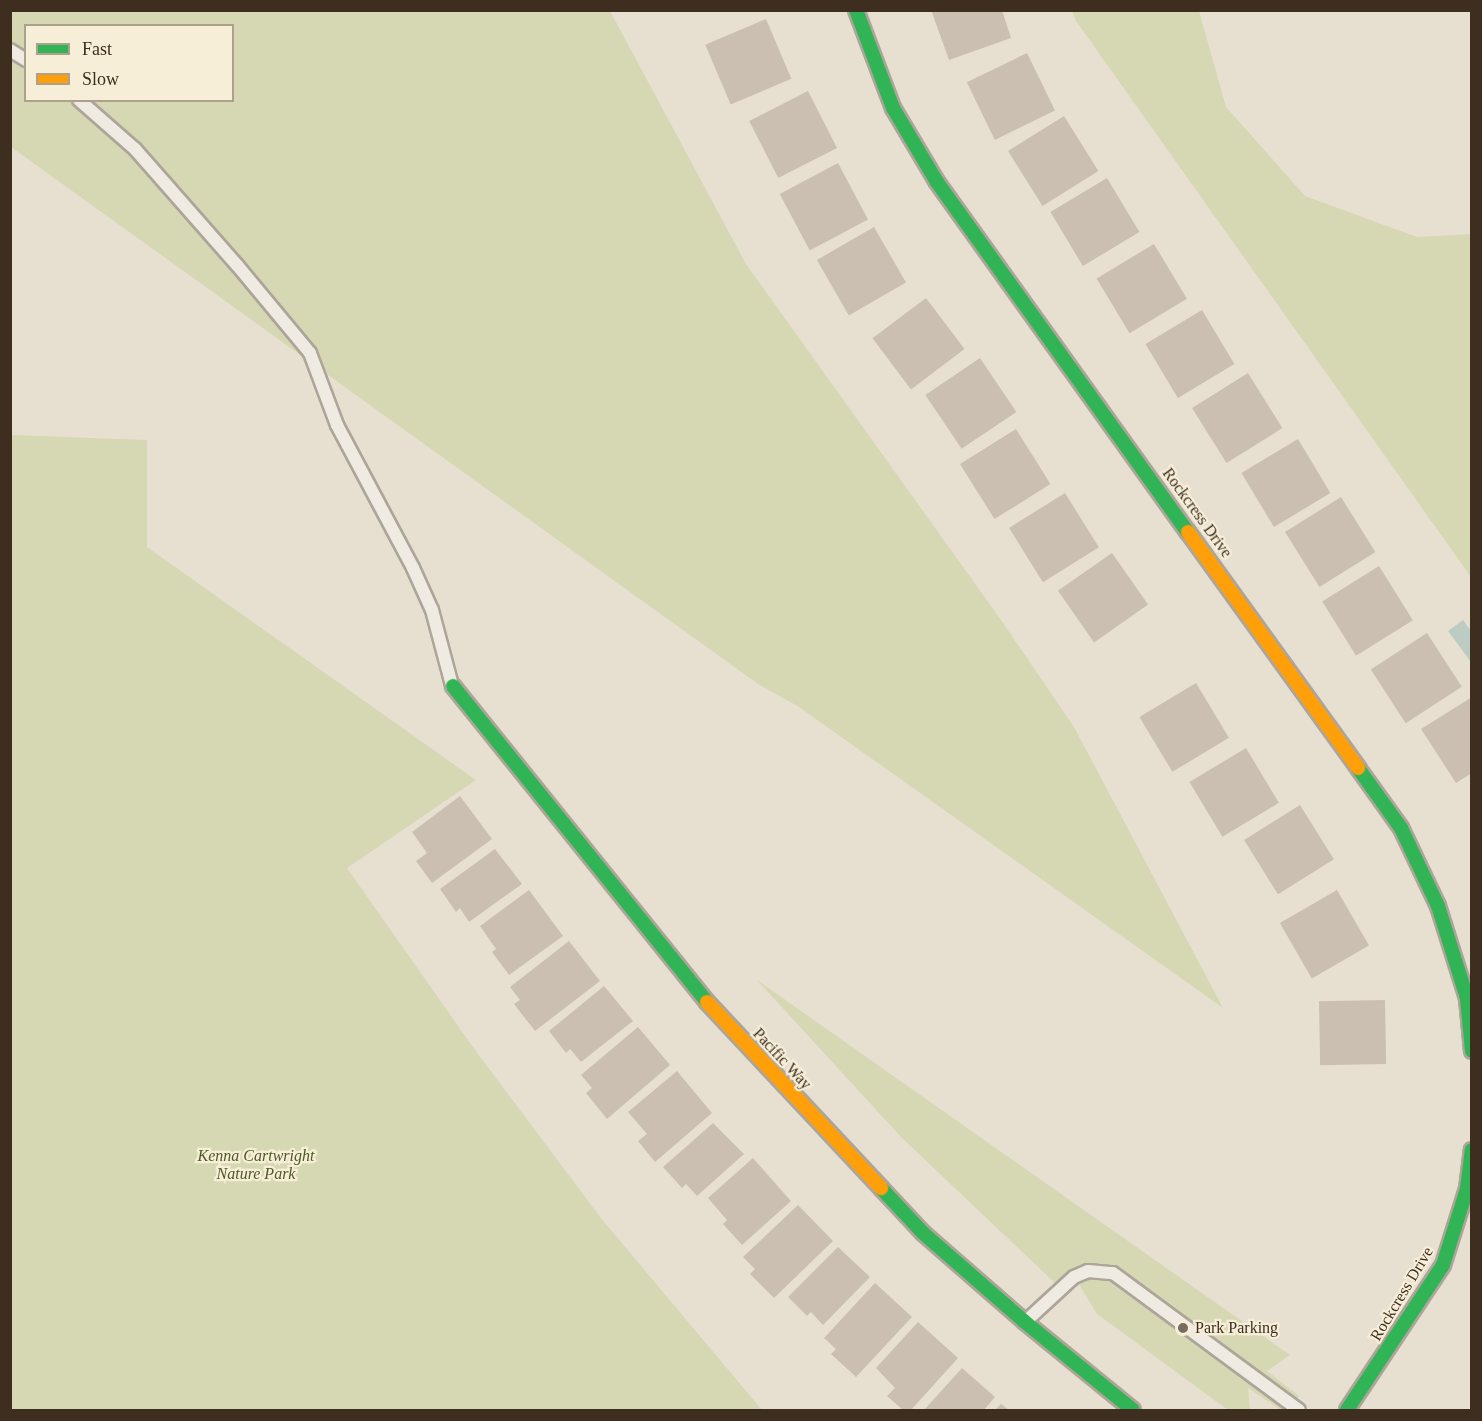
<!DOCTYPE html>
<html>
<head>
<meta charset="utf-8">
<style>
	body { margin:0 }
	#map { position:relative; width:1482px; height:1421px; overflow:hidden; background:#e7e0d1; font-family:Georgia,serif }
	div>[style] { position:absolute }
	.green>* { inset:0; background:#d6d7b3 }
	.water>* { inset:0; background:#bcccc2 }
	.building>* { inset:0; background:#cbbfb2; transform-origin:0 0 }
	.roads { filter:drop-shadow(2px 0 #ada599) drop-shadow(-2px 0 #ada599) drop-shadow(0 2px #ada599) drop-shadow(0 -2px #ada599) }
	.lane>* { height:12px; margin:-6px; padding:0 6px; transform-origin:6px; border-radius:6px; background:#efebe3 }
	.fast>* { height:14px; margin:-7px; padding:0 7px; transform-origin:7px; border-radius:7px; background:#30b455 }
	.slow>* { height:14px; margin:-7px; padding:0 7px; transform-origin:7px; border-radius:7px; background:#ff9f0a }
	.dots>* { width:16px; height:16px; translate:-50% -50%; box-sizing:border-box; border:3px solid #f7eed8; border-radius:50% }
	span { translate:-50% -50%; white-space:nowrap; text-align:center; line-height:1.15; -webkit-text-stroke:4.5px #f7eed8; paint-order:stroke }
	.street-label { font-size:16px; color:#3d2e20 }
	.park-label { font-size:16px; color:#4d5a26; font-style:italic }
	.poi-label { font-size:16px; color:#3d2e20 }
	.left { translate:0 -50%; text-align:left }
	.frame { position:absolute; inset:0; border:12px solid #3d2e20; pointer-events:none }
	.legend { position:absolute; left:24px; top:24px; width:210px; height:78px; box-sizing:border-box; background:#f7eed8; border:2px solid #ada18e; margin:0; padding:8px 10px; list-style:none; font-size:18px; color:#3d2e20 }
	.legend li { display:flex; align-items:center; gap:12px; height:30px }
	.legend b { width:30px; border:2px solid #ada18e }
</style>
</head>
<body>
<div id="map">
	<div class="green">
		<i style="clip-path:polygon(evenodd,11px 11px,610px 11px,746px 264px,1001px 620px,1074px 727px,1223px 1008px,799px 707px,758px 684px,11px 147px,11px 11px,26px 26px,232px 26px,232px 100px,26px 100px,26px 26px)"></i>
		<i style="clip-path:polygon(1072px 11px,1199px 11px,1226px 107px,1305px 196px,1417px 237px,1471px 234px,1471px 577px,1076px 21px)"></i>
		<i style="clip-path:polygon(11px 435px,147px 440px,147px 547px,476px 780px,347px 868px,475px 1050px,600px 1217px,762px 1410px,11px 1410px)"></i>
		<i style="clip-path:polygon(757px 980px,1290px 1355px,1267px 1371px,1299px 1396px,1289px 1410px,1281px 1410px,1248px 1388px,1250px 1410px,1228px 1410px,1097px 1314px,1073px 1274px,1055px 1283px,901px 1137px)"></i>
	</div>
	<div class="water">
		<i style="clip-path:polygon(1463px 620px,1471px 631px,1471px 662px,1448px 631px)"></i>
	</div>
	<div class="building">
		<i style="clip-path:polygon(931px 10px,1002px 10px,1011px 38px,949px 60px)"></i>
		<i style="left:766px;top:19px;width:65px;height:66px;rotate:67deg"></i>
		<i style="left:1027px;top:53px;width:64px;height:67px;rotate:64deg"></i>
		<i style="left:808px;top:91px;width:64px;height:66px;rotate:63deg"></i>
		<i style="left:1064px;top:116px;width:65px;height:66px;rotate:58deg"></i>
		<i style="left:838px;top:163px;width:64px;height:66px;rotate:62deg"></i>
		<i style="left:1107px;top:178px;width:63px;height:66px;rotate:59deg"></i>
		<i style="left:874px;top:227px;width:64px;height:66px;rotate:60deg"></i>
		<i style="left:1154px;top:244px;width:64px;height:67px;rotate:59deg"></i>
		<i style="left:926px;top:298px;width:64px;height:67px;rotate:53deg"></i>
		<i style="left:1202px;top:310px;width:63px;height:66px;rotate:59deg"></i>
		<i style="left:980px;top:358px;width:65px;height:66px;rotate:56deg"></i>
		<i style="left:1248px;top:373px;width:65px;height:66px;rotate:58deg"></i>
		<i style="left:1016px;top:429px;width:65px;height:66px;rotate:58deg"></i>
		<i style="left:1298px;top:439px;width:63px;height:66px;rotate:59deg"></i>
		<i style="left:1065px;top:493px;width:64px;height:66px;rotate:58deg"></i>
		<i style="left:1341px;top:497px;width:65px;height:66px;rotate:58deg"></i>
		<i style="left:1112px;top:553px;width:63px;height:66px;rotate:55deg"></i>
		<i style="left:1379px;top:566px;width:64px;height:67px;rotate:58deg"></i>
		<i style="left:1427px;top:633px;width:64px;height:67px;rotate:57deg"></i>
		<i style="left:1196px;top:683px;width:64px;height:66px;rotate:59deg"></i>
		<i style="clip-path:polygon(1472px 697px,1472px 773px,1456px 783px,1421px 729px)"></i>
		<i style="left:1246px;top:748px;width:64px;height:66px;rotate:59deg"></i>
		<i style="clip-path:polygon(460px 796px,492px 839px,432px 883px,416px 861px,427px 853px,412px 832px)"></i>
		<i style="left:1300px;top:805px;width:64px;height:66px;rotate:58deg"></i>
		<i style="clip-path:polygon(495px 849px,522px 884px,469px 922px,460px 908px,456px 912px,440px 889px)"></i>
		<i style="clip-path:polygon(529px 890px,563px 936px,509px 975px,492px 952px,496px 949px,480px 926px)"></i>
		<i style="left:1337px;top:890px;width:64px;height:66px;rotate:60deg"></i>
		<i style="clip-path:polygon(569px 941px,600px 981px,535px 1031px,514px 1004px,520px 1000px,510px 987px)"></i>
		<i style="clip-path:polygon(604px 986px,633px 1021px,581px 1062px,570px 1049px,566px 1053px,549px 1031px)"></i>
		<i style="left:1385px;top:1000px;width:64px;height:66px;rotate:89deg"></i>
		<i style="clip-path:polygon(638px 1027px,670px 1065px,607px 1119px,586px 1093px,592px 1088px,581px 1075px)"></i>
		<i style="clip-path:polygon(677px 1071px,712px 1113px,655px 1162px,638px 1141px,647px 1134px,628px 1112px)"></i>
		<i style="clip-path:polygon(713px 1123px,744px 1154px,697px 1196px,686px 1184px,682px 1188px,663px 1167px)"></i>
		<i style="clip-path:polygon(753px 1158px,791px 1201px,742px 1245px,723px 1224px,727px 1220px,708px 1198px)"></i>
		<i style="clip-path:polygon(798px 1205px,833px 1241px,774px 1298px,750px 1274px,755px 1269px,743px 1257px)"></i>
		<i style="clip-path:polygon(838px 1247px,870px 1277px,823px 1325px,811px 1312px,807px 1316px,788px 1297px)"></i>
		<i style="clip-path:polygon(875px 1283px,912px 1317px,856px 1377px,831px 1354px,836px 1349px,824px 1338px)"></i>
		<i style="clip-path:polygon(918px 1322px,958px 1358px,911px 1410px,903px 1410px,887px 1396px,895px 1388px,876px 1368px)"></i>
		<i style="clip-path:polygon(962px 1368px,995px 1397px,984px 1410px,924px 1410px)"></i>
		<i style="clip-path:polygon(1001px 1404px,1009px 1410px,995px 1410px)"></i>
	</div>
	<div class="roads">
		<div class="lane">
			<i style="left:10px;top:50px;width:19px;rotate:32deg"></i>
			<i style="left:79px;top:100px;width:74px;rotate:41.2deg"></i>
			<i style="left:135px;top:149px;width:154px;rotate:48.7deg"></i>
			<i style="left:237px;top:265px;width:114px;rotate:50.3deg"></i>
			<i style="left:310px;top:353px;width:77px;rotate:69.4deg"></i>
			<i style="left:337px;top:425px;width:162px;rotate:62deg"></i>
			<i style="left:413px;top:568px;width:46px;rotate:65.7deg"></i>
			<i style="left:432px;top:610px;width:78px;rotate:75.1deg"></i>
			<i style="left:1025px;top:1322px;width:67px;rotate:-42.6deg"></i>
			<i style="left:1074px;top:1277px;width:15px;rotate:-23deg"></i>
			<i style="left:1088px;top:1271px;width:25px;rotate:5deg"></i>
			<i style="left:1113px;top:1273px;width:231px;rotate:36.4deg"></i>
		</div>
		<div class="fast">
			<i style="left:856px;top:10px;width:105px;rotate:69.3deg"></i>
			<i style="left:893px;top:108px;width:86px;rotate:59.3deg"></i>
			<i style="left:937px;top:182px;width:431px;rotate:54.4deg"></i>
			<i style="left:453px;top:686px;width:405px;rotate:51.2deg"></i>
			<i style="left:1358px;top:768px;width:74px;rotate:54.4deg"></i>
			<i style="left:1401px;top:828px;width:86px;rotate:64.6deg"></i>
			<i style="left:1438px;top:906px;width:96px;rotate:72.5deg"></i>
			<i style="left:1467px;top:998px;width:53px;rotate:84.6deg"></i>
			<i style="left:881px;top:1188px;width:62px;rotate:47deg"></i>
			<i style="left:923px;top:1233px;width:135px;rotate:41.1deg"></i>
			<i style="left:1025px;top:1322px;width:139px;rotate:39.2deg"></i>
			<i style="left:1347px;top:1410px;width:174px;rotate:-56.5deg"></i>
			<i style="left:1443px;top:1265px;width:80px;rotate:-72.5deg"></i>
			<i style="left:1467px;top:1189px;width:39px;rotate:-83deg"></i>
		</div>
		<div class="slow">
			<i style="left:1188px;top:532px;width:291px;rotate:54.2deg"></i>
			<i style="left:707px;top:1002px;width:255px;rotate:46.9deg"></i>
		</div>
	</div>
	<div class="dots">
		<i style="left:1183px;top:1328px;background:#786c5e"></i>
	</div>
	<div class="street-label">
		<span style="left:1197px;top:513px;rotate:54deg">Rockcress Drive</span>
		<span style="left:782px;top:1059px;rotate:47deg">Pacific Way</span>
		<span style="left:1402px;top:1294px;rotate:-59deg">Rockcress Drive</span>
	</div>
	<div class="park-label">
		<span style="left:256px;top:1165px">Kenna Cartwright<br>Nature Park</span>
	</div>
	<div class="poi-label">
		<span class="left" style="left:1195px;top:1328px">Park Parking</span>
	</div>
	<div class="frame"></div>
	<ul class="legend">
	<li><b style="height:8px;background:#30b455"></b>Fast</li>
	<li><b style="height:8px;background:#ff9f0a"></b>Slow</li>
	</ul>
</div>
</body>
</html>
